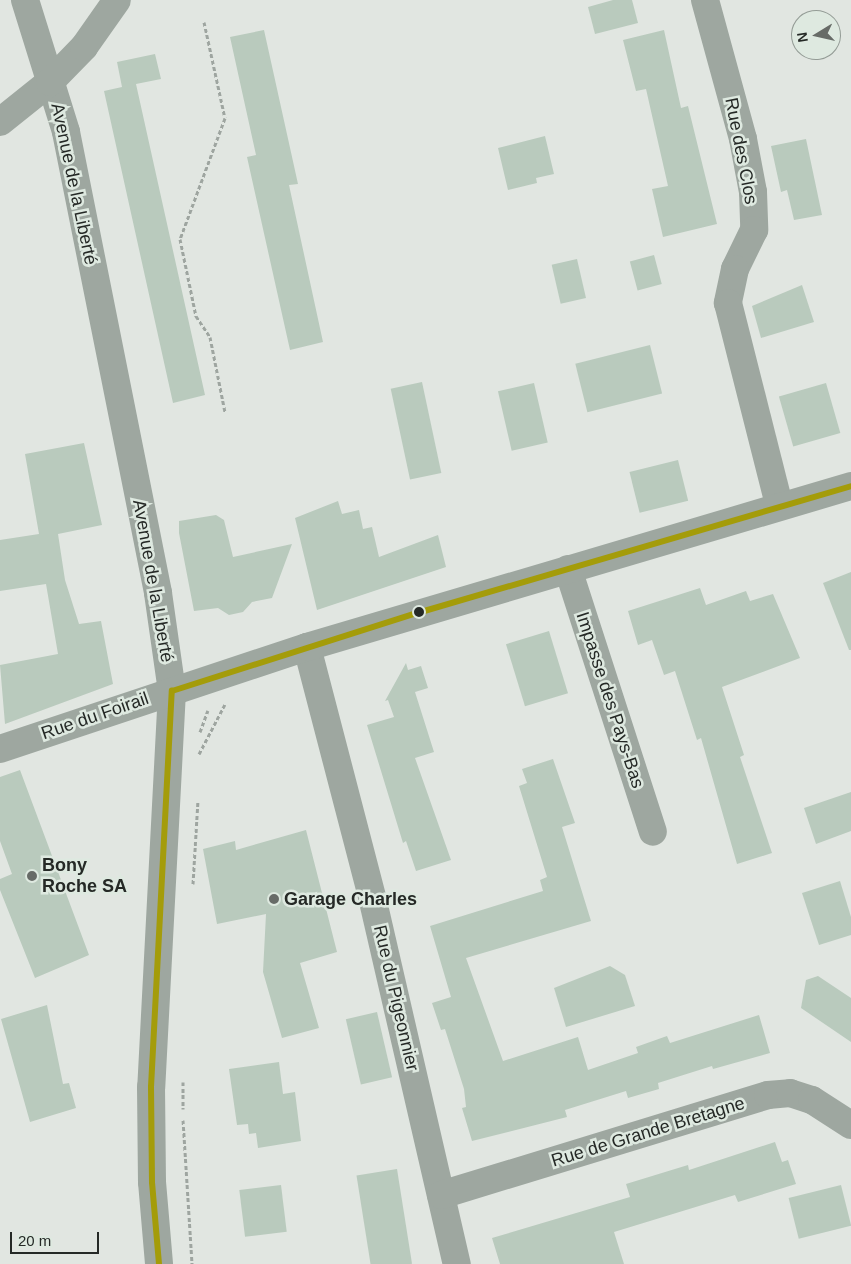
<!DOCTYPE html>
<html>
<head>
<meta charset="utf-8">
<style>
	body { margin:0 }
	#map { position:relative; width:851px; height:1264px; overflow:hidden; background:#e1e6e1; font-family:Helvetica,sans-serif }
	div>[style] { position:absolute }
	.building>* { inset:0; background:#b9cabd; transform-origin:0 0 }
	.path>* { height:3px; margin-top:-1.5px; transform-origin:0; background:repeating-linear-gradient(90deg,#9ea5a0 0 4px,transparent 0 6.5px) }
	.minor>* { height:28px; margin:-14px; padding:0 14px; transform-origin:14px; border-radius:14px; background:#9ea7a0 }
	.bus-1>* { height:6px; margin:-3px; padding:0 3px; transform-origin:3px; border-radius:3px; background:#a49c0a }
	.dots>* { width:14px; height:14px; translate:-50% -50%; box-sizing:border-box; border:2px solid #dee9e0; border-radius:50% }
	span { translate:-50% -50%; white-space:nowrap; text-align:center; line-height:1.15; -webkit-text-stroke:5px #dee9e0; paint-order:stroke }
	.street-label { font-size:18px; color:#252926 }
	.poi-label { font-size:18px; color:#252926; font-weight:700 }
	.left { translate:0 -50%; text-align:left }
	.north { position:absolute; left:791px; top:10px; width:50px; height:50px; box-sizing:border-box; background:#dee9e0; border:1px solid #949c96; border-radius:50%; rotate:261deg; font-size:14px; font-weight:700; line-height:20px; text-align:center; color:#252926 }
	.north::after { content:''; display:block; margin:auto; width:18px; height:22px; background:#676b67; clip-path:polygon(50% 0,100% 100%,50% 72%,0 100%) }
	.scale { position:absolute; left:10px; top:1232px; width:89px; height:22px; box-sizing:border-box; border:2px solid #252926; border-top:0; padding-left:6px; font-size:15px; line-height:18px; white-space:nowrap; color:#252926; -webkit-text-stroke:4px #dee9e0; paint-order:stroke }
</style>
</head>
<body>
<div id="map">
	<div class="building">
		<i style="clip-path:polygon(613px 0,632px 0,638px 23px,595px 34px,588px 7px)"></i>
		<i style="clip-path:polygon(264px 30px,298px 184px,289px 185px,323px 342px,290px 350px,247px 157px,256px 155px,230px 37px)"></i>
		<i style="clip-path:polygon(664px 30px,681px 108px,688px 106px,717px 224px,663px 237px,652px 189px,668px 186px,646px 89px,636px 91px,623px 40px)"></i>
		<i style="clip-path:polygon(155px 54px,161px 79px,136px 84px,205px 395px,173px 403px,104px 91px,122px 87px,117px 62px)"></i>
		<i style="clip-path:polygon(545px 136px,554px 174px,536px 178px,537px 183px,508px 190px,498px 148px)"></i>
		<i style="clip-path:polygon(806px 139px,822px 215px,794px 220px,787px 190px,781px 192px,771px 146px)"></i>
		<i style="left:654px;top:255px;width:30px;height:25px;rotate:75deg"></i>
		<i style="left:577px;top:259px;width:40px;height:26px;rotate:77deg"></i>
		<i style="clip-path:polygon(802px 285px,814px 322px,761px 338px,752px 306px)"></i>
		<i style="left:650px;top:345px;width:50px;height:77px;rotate:76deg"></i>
		<i style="left:422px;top:382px;width:93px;height:32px;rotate:78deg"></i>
		<i style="left:534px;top:383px;width:61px;height:37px;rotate:77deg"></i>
		<i style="left:826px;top:383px;width:52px;height:49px;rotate:74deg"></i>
		<i style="clip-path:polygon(84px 443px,102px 525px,58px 534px,65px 580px,79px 624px,101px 621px,113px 684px,5px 724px,0 665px,58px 654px,46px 584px,0 591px,0 540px,39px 534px,25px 454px)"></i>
		<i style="left:678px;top:460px;width:42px;height:50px;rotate:76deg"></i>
		<i style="clip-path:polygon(338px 501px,342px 514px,359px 510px,363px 529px,372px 527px,379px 557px,438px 535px,446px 567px,317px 610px,295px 518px)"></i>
		<i style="clip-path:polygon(216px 515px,224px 520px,233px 557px,292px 544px,272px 598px,252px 602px,243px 612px,229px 615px,218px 608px,194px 611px,179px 533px,179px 521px)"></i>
		<i style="clip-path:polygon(851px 572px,851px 650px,849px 650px,823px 583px)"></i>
		<i style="clip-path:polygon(700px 588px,706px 605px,746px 591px,750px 601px,773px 594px,800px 658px,722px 687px,744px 755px,740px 757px,772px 853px,737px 864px,701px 738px,697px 740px,675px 671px,664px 675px,652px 640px,638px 645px,628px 611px)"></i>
		<i style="left:549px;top:631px;width:65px;height:45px;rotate:73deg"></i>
		<i style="clip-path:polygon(406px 663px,408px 670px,421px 666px,428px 688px,415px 692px,434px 752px,415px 758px,451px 860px,416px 871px,406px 841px,403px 843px,367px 725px,394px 717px,388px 700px,385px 701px)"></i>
		<i style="clip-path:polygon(553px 759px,575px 823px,562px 827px,591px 921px,466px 958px,503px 1061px,578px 1037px,588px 1070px,638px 1053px,636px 1047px,667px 1036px,670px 1043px,759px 1015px,770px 1053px,713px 1069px,712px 1066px,658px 1083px,659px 1089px,628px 1098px,626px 1091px,565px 1110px,567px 1117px,472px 1141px,462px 1108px,466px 1107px,464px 1089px,445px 1029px,441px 1030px,432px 1003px,451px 997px,430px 926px,543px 891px,540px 880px,547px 877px,519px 786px,527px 783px,522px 769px)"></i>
		<i style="clip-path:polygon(20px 770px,89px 955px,35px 978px,0 890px,0 879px,12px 874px,0 841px,0 777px)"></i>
		<i style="clip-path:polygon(851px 792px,851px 831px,816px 844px,804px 808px)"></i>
		<i style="clip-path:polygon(306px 830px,337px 952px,300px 963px,319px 1028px,282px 1038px,263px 972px,266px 914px,217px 924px,203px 849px,235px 841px,236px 850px)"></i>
		<i style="clip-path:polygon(840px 881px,851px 917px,851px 935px,819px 945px,802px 893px)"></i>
		<i style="clip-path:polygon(610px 966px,625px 975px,635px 1006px,566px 1027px,554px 988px)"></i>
		<i style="clip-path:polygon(818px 976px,851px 998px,851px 1042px,801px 1008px,806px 980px)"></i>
		<i style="clip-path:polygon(47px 1005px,63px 1084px,69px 1083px,76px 1108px,30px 1122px,1px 1019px)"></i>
		<i style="left:377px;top:1012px;width:67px;height:32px;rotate:77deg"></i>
		<i style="clip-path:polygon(279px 1062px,283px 1094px,295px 1092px,301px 1141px,258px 1148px,256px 1133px,249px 1134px,248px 1124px,237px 1125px,229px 1069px)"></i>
		<i style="clip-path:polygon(775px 1142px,782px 1162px,788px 1160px,796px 1184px,738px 1202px,735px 1195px,614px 1232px,624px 1264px,500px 1264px,492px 1238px,630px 1197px,626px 1184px,688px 1165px,689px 1170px)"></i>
		<i style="left:397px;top:1169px;width:96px;height:41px;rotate:81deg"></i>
		<i style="left:281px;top:1185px;width:47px;height:42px;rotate:83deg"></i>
		<i style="left:841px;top:1185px;width:42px;height:54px;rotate:76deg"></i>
	</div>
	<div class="path">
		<i style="left:204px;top:22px;width:98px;rotate:77.7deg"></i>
		<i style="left:225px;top:118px;width:129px;rotate:110.4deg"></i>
		<i style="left:180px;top:239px;width:79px;rotate:78.3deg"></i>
		<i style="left:196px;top:316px;width:25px;rotate:56deg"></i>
		<i style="left:210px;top:337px;width:76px;rotate:78.7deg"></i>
		<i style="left:200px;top:732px;width:23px;rotate:-70deg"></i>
		<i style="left:199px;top:754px;width:56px;rotate:-62.5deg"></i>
		<i style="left:193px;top:884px;width:84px;rotate:-86.6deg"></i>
		<i style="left:183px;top:1082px;width:27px;rotate:90deg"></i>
		<i style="left:183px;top:1120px;width:144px;rotate:86.4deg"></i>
	</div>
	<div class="minor">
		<i style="left:25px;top:0;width:138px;rotate:72.7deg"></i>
		<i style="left:66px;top:132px;width:470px;rotate:78.7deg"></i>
		<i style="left:158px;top:593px;width:99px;rotate:81.9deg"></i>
		<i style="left:172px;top:691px;width:397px;rotate:93deg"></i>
		<i style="left:151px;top:1087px;width:95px;rotate:89.4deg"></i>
		<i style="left:152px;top:1182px;width:82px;rotate:85.1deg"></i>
		<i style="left:705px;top:0;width:144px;rotate:74.7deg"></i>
		<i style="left:743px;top:139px;width:54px;rotate:79.3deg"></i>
		<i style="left:753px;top:192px;width:38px;rotate:88deg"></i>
		<i style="left:754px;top:230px;width:43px;rotate:116deg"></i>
		<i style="left:735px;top:269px;width:35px;rotate:102deg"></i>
		<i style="left:728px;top:303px;width:208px;rotate:75.8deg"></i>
		<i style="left:0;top:122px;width:64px;rotate:-38.7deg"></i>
		<i style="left:50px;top:82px;width:49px;rotate:-45.8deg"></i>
		<i style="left:84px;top:47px;width:57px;rotate:-54.9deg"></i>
		<i style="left:568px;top:569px;width:276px;rotate:72.1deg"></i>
		<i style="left:307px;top:647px;width:258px;rotate:75.4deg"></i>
		<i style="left:372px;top:897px;width:377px;rotate:77deg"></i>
		<i style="left:0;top:749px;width:324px;rotate:-18.4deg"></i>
		<i style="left:307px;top:647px;width:567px;rotate:-16.49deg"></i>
		<i style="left:441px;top:1195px;width:342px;rotate:-17deg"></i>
		<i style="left:768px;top:1095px;width:22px;rotate:-5deg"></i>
		<i style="left:790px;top:1093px;width:23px;rotate:18deg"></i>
		<i style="left:812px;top:1100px;width:46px;rotate:32.7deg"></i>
	</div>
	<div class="bus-1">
		<i style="left:172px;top:691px;width:254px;rotate:-17.7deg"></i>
		<i style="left:414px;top:614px;width:455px;rotate:-16.3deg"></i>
		<i style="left:159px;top:1264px;width:82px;rotate:-94.9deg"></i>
		<i style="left:152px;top:1182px;width:95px;rotate:-90.6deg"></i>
		<i style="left:151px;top:1087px;width:397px;rotate:-87deg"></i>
	</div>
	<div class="dots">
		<i style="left:419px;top:612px;background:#252926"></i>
		<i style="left:32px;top:876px;background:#676b67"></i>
		<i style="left:274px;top:899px;background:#676b67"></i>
	</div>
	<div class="street-label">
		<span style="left:741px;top:151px;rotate:79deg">Rue des Clos</span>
		<span style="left:74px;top:184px;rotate:78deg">Avenue de la Liberté</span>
		<span style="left:153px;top:581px;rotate:80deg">Avenue de la Liberté</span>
		<span style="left:610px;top:700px;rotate:72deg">Impasse des Pays-Bas</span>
		<span style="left:95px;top:716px;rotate:-19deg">Rue du Foirail</span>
		<span style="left:396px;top:998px;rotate:77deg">Rue du Pigeonnier</span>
		<span style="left:648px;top:1132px;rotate:-17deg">Rue de Grande Bretagne</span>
	</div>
	<div class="poi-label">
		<span class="left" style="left:42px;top:876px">Bony<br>Roche SA</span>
		<span class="left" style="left:284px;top:899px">Garage Charles</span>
	</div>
	<div class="north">N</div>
	<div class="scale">20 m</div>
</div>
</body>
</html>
